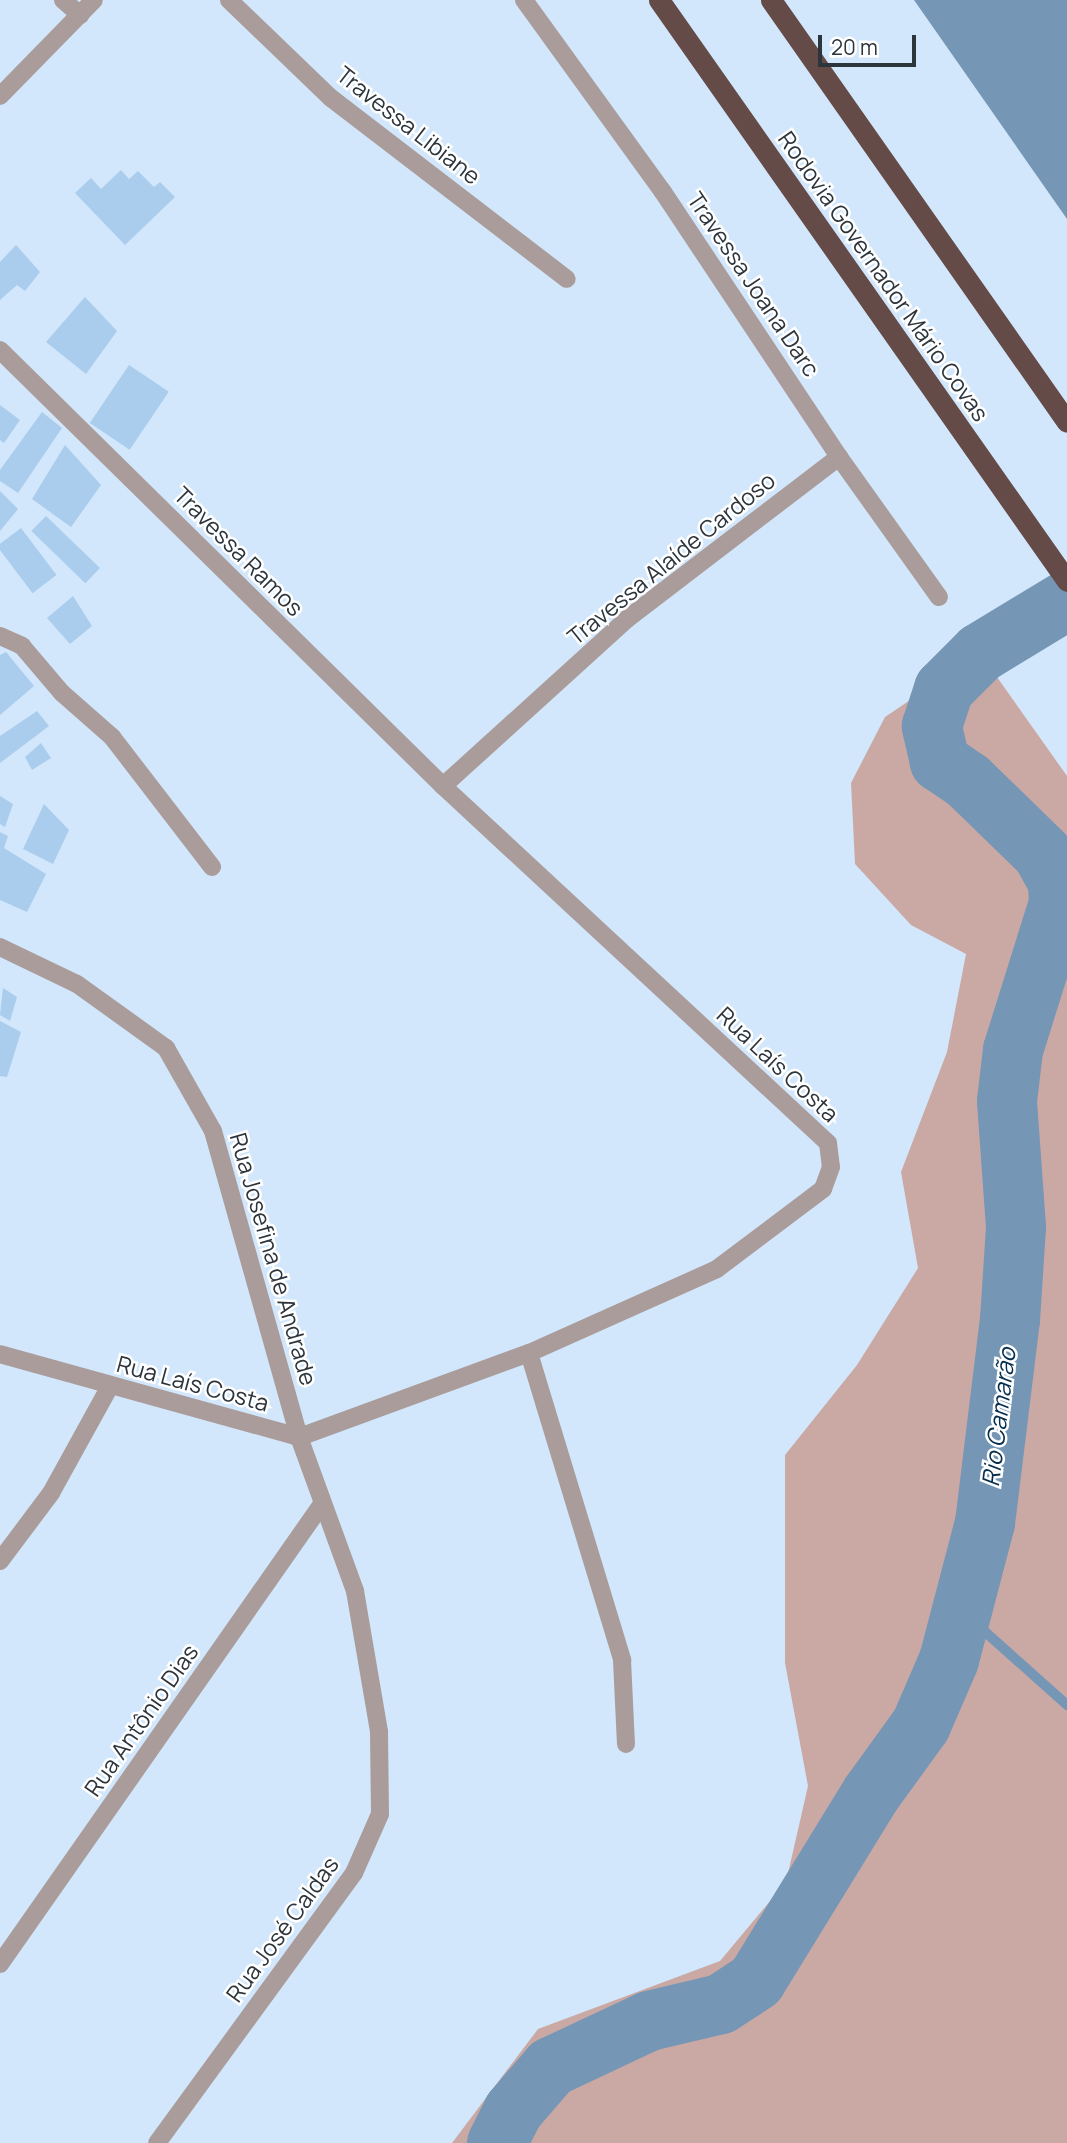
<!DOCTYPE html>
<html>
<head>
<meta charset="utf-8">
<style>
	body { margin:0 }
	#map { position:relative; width:1067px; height:2143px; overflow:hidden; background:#d2e7fb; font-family:Manrope,sans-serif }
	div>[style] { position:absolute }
	.green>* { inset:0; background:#caa9a5 }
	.water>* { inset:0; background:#7596b5 }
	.stream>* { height:10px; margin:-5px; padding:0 5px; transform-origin:5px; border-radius:5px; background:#7596b5 }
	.river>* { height:60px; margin:-30px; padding:0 30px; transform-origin:30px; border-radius:30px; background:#7596b5 }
	.building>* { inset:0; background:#aacced; transform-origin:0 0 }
	.street>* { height:18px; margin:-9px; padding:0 9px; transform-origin:9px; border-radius:9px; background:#a99c9a }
	.highway>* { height:21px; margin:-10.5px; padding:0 10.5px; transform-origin:10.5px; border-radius:10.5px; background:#654b48 }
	span { translate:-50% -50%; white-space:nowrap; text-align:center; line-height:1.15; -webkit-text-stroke:5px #fff; paint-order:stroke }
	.street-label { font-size:23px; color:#2c343c }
	.water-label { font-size:24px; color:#052d4d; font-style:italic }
	.scale { position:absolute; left:818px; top:35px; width:98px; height:32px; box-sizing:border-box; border:4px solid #2c343c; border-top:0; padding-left:9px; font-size:21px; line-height:24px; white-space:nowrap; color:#2c343c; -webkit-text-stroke:5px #fff; paint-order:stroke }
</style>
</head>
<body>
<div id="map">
	<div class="green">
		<i style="clip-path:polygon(980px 653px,1067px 776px,1067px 2143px,452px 2143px,538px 2029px,720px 1961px,786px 1882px,808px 1786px,785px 1663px,785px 1455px,857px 1365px,918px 1268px,901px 1172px,947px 1052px,966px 954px,911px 925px,855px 864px,851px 783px,885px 717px)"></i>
	</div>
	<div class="water">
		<i style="clip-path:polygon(914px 0,1067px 0,1067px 219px)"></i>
	</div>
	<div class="stream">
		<i style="left:963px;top:1612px;width:140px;rotate:41.8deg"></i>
	</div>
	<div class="river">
		<i style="left:497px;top:2143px;width:36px;rotate:-63deg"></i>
		<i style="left:513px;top:2111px;width:58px;rotate:-49.2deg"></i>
		<i style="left:551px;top:2067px;width:108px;rotate:-25.1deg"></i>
		<i style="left:649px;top:2021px;width:74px;rotate:-13.3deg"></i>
		<i style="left:721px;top:2004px;width:42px;rotate:-33.3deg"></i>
		<i style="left:756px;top:1981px;width:220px;rotate:-58.4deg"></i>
		<i style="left:871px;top:1794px;width:85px;rotate:-54.1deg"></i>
		<i style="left:921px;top:1725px;width:71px;rotate:-66.7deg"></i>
		<i style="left:949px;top:1660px;width:142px;rotate:-75.3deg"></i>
		<i style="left:985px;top:1523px;width:205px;rotate:-83deg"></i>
		<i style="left:1010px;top:1320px;width:93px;rotate:-86.3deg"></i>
		<i style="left:1016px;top:1227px;width:126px;rotate:-94.1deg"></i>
		<i style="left:1007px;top:1101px;width:51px;rotate:-83.3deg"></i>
		<i style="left:1013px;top:1050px;width:154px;rotate:-72.6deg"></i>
		<i style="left:1059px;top:903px;width:21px;rotate:-93deg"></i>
		<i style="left:1058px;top:882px;width:33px;rotate:-119deg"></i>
		<i style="left:1042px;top:853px;width:103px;rotate:-135.8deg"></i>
		<i style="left:968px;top:781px;width:34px;rotate:-146deg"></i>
		<i style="left:940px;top:762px;width:37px;rotate:-103deg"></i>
		<i style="left:932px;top:726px;width:39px;rotate:-72deg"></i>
		<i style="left:944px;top:689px;width:51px;rotate:-45deg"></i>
		<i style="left:980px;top:653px;width:102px;rotate:-31.3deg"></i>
	</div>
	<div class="building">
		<i style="clip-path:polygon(121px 170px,129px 179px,138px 171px,154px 187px,160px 182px,175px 197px,125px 245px,75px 193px,91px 178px,101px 189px)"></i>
		<i style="clip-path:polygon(16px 245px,40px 272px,25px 291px,17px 285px,0 300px,0 262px)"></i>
		<i style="clip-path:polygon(85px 297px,117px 331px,86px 374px,46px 342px)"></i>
		<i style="left:129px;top:365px;width:48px;height:70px;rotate:34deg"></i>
		<i style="clip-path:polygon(0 405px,20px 420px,4px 443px,0 440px)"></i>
		<i style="clip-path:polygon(42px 412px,62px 428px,18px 493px,0 481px,0 470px)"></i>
		<i style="clip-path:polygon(65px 445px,101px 485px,71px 527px,32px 499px)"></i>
		<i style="clip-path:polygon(0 491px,18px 509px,0 531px)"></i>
		<i style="left:46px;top:516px;width:75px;height:21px;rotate:44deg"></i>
		<i style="left:21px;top:528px;width:59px;height:30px;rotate:53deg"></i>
		<i style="clip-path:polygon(73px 596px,92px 626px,70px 644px,47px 618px)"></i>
		<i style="clip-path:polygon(6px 652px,34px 686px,0 715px,0 655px)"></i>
		<i style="clip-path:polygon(37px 711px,49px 726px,0 763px,0 736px)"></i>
		<i style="clip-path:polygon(41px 743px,51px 758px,32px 770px,25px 757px)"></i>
		<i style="clip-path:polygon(0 796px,13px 804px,5px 827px,0 824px)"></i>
		<i style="clip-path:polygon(44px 804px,69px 830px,53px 864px,23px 849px)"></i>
		<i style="clip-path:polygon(0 832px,8px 836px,4px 848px,46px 874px,27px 912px,0 900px)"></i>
		<i style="clip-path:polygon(3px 988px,17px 997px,10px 1021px,0 1015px)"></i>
		<i style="clip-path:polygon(0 1021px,21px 1032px,7px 1077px,0 1076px)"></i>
	</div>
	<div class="street">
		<i style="left:63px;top:0;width:23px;rotate:41deg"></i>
		<i style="left:229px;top:0;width:141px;rotate:43.9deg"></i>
		<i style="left:331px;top:98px;width:297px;rotate:37.5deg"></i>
		<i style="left:524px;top:0;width:237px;rotate:54.1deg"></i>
		<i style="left:663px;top:192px;width:318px;rotate:56.4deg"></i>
		<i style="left:839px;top:457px;width:172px;rotate:54.5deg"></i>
		<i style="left:0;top:96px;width:134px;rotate:-45.6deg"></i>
		<i style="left:0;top:350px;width:622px;rotate:44.54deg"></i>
		<i style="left:443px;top:786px;width:525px;rotate:42.84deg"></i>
		<i style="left:828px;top:1143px;width:24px;rotate:83deg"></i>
		<i style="left:831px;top:1167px;width:23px;rotate:110deg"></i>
		<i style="left:823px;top:1189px;width:133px;rotate:143deg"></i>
		<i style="left:717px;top:1269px;width:206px;rotate:155.9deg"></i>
		<i style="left:529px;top:1353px;width:245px;rotate:159.9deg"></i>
		<i style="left:299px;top:1437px;width:310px;rotate:-164.5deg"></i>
		<i style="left:0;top:636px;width:24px;rotate:24deg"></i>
		<i style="left:22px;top:646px;width:62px;rotate:49.6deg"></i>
		<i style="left:62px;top:693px;width:67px;rotate:41.3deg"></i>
		<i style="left:112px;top:737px;width:164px;rotate:52.4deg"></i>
		<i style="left:443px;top:786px;width:248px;rotate:-42.2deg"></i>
		<i style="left:627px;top:619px;width:267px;rotate:-37.4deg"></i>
		<i style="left:0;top:947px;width:85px;rotate:25.7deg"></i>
		<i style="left:77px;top:984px;width:110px;rotate:35.7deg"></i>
		<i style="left:166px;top:1048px;width:95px;rotate:60.5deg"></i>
		<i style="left:213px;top:1131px;width:318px;rotate:74.3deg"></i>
		<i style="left:299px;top:1437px;width:164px;rotate:70deg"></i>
		<i style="left:355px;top:1591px;width:143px;rotate:80.3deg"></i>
		<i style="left:379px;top:1732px;width:82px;rotate:89.3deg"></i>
		<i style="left:380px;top:1814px;width:64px;rotate:113.8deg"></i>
		<i style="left:354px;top:1873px;width:334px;rotate:126.1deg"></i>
		<i style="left:529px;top:1353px;width:321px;rotate:73.1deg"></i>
		<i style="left:622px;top:1660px;width:84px;rotate:87.3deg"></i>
		<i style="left:0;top:1561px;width:85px;rotate:-53.1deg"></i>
		<i style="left:51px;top:1493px;width:122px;rotate:-61.1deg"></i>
		<i style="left:0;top:1964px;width:562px;rotate:-55.01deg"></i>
	</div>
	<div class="highway">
		<i style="left:659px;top:0;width:710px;rotate:54.92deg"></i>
		<i style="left:771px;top:0;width:515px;rotate:54.95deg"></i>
	</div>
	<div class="street-label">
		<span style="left:409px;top:125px;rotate:38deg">Travessa Libiane</span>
		<span style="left:884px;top:276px;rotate:55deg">Rodovia Governador Mário Covas</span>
		<span style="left:754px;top:284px;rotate:56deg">Travessa Joana Darc</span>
		<span style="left:239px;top:551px;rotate:45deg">Travessa Ramos</span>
		<span style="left:671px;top:558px;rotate:-39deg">Travessa Alaíde Cardoso</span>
		<span style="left:778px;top:1064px;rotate:43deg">Rua Laís Costa</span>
		<span style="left:274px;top:1259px;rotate:74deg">Rua Josefina de Andrade</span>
		<span style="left:193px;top:1383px;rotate:15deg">Rua Laís Costa</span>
		<span style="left:141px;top:1720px;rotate:-55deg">Rua Antônio Dias</span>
		<span style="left:282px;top:1929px;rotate:-54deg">Rua José Caldas</span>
	</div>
	<div class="water-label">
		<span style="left:998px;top:1417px;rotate:-83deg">Rio Camarão</span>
	</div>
	<div class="scale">20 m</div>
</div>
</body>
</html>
